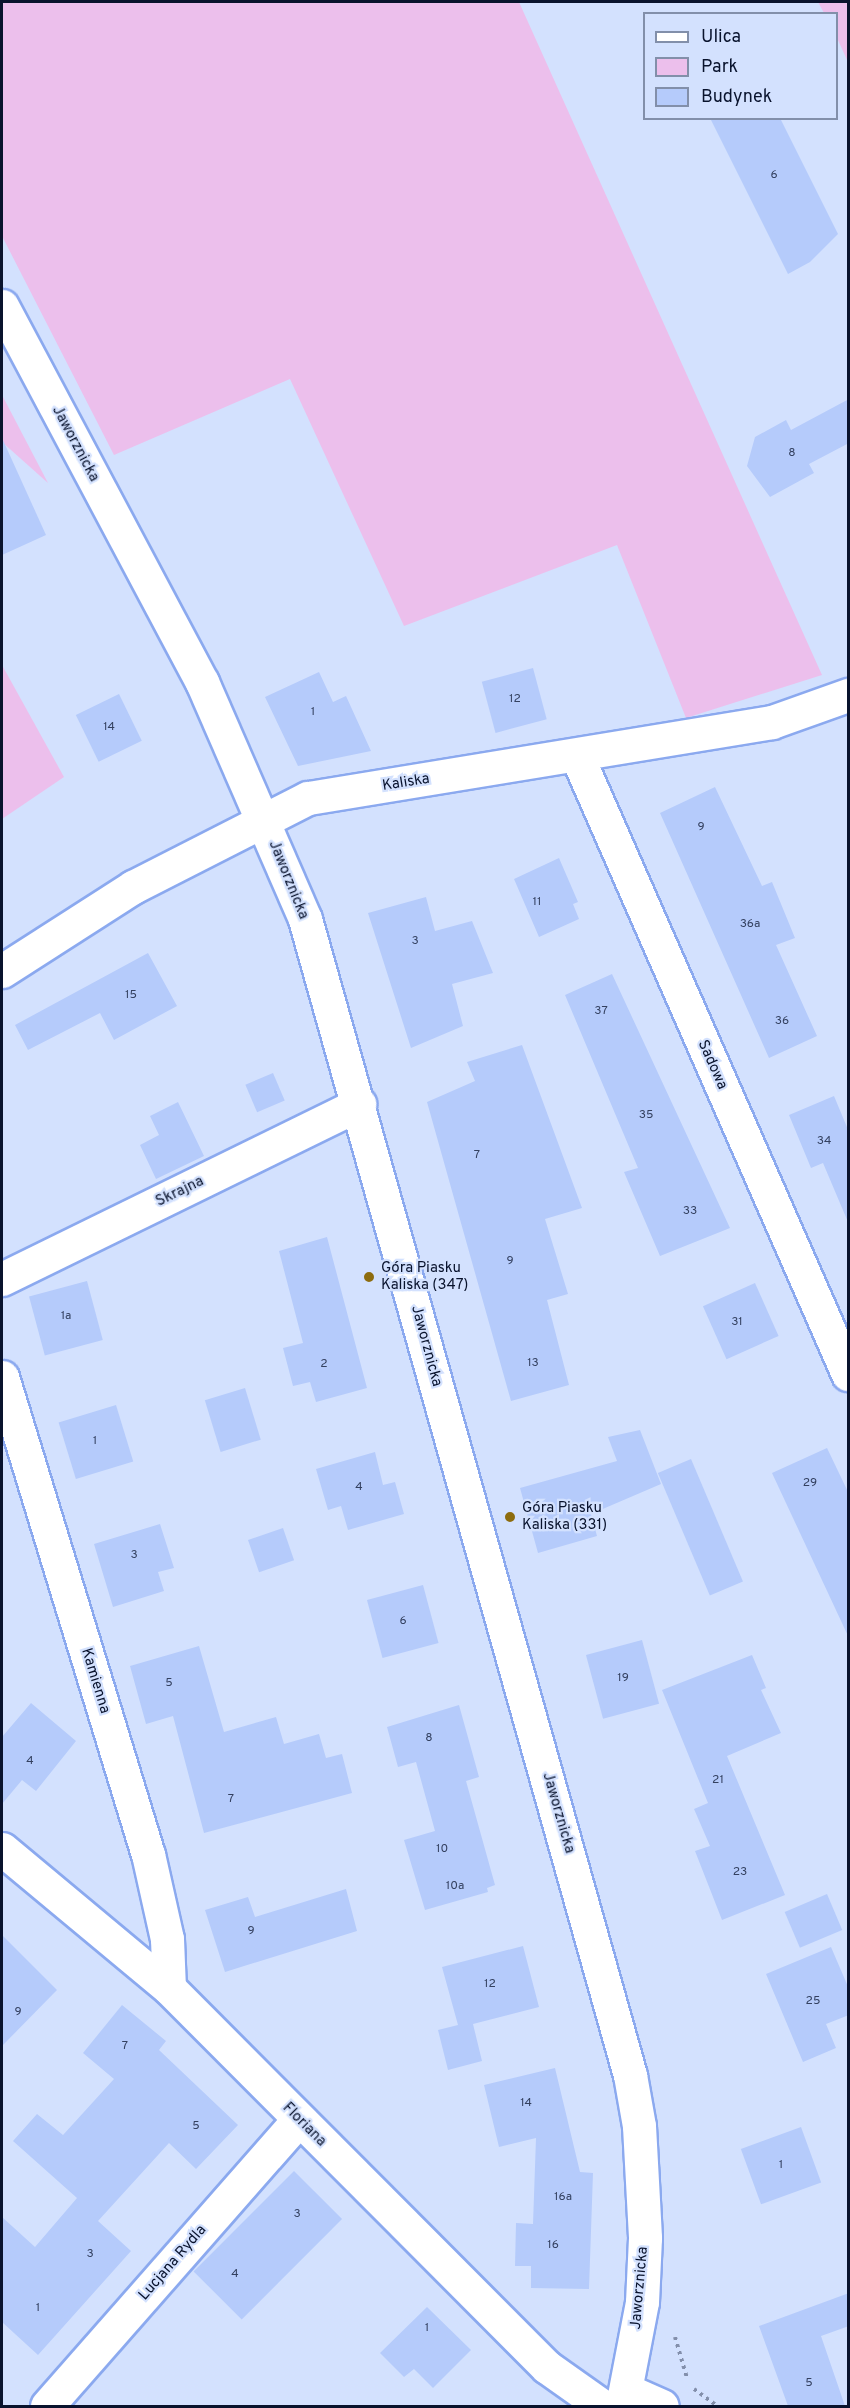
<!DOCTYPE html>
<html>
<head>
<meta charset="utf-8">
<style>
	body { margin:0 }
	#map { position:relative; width:850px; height:2408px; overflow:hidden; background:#d3e1fe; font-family:Overpass,sans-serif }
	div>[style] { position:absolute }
	.green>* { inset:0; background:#ecbfec }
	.building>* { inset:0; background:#b5cbfb; transform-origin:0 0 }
	.path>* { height:4px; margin-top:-2px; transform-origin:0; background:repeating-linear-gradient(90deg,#838fab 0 3px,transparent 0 7.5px) }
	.roads { filter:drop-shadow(2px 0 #8ba9ef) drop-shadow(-2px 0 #8ba9ef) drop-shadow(0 2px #8ba9ef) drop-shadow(0 -2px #8ba9ef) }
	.minor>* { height:33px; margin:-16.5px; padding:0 16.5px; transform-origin:16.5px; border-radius:16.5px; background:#fff }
	.tertiary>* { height:33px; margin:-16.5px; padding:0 16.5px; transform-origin:16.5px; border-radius:16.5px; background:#fff }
	.dots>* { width:16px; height:16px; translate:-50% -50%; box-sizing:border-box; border:3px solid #d3e1fe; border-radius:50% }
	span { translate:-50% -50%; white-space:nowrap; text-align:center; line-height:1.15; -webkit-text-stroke:4.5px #d3e1fe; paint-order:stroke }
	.number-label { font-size:12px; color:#344160 }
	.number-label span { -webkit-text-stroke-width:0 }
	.street-label { font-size:15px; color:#09132d }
	.poi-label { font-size:15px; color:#09132d }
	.left { translate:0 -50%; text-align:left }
	.frame { position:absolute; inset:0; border:3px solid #09132d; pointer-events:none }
	.legend { position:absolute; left:643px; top:12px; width:195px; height:108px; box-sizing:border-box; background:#d3e1fe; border:2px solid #828faa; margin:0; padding:8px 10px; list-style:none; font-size:18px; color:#09132d }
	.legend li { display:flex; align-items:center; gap:12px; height:30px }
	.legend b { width:30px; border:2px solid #828faa }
</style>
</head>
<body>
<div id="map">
	<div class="green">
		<i style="clip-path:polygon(2px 2px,519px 2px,822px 675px,686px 718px,617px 545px,404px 626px,290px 379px,114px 455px,2px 236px)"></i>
		<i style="clip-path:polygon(818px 2px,848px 2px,848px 62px,837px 38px,836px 14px,824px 13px)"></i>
		<i style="clip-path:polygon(2px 395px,48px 483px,2px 442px)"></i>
		<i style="clip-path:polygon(2px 665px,64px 777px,2px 819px)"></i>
	</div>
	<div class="building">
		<i style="clip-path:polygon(710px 118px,780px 118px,838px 234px,810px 262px,788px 274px)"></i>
		<i style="clip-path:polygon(849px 399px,849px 443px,809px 464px,814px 473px,770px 497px,747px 466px,755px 437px,786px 420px,791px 430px)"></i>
		<i style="clip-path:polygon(2px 438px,46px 535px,2px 555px)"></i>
		<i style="left:533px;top:668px;width:53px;height:53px;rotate:75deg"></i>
		<i style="clip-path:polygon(319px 672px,333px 702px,346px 696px,371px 751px,298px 766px,265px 697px)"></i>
		<i style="left:119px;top:694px;width:52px;height:48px;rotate:64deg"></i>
		<i style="clip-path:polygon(715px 787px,762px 886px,772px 882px,795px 938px,776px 945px,817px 1036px,769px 1058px,660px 813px)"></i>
		<i style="clip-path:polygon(559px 858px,578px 902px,573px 904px,579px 919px,539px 937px,514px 879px)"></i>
		<i style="clip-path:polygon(426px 897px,435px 931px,472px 921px,493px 973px,452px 984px,463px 1026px,411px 1048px,368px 913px)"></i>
		<i style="clip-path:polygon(148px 953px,177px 1006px,114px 1040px,100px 1013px,28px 1050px,15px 1025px)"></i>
		<i style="clip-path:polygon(612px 974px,730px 1228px,660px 1256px,624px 1172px,638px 1168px,565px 995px)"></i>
		<i style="clip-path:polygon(522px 1045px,582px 1208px,545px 1219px,568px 1294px,547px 1300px,569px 1385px,511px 1401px,427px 1102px,475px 1081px,467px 1062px)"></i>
		<i style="left:273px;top:1073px;width:30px;height:30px;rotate:67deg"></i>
		<i style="clip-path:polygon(834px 1096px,849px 1132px,848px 1222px,823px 1163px,811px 1168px,789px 1115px)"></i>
		<i style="clip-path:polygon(178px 1102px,204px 1156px,156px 1179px,140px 1145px,159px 1135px,150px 1116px)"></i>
		<i style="clip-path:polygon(327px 1237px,367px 1388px,316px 1402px,310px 1382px,293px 1386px,283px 1348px,303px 1343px,279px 1251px)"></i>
		<i style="left:87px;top:1281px;width:61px;height:60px;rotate:75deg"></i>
		<i style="left:755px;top:1283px;width:58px;height:57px;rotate:66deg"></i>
		<i style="left:245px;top:1388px;width:54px;height:42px;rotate:73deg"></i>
		<i style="left:116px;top:1405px;width:59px;height:60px;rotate:73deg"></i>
		<i style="clip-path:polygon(640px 1430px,661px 1484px,591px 1514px,597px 1536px,538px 1553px,520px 1488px,617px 1461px,608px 1437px)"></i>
		<i style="clip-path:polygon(827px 1448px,849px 1494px,849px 1638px,772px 1473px)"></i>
		<i style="clip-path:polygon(375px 1452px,383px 1485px,395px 1482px,404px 1514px,348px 1530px,341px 1506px,328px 1510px,316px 1469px)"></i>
		<i style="left:691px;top:1459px;width:133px;height:36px;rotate:67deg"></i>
		<i style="clip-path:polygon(160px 1524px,174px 1568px,158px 1572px,164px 1591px,113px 1607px,94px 1544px)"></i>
		<i style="left:283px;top:1528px;width:34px;height:37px;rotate:71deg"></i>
		<i style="left:423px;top:1585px;width:60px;height:58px;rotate:75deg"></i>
		<i style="left:642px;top:1640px;width:66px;height:58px;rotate:75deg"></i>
		<i style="clip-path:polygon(199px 1646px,224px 1732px,276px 1717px,284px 1744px,319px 1734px,326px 1758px,342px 1754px,352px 1793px,204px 1833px,173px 1716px,146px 1724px,130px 1666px)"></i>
		<i style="clip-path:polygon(752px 1655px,766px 1688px,761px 1690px,781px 1733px,727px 1756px,785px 1895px,722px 1920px,695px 1851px,710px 1846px,694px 1809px,708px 1803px,662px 1690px)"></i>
		<i style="clip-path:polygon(31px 1703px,76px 1741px,36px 1791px,22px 1780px,2px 1804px,2px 1737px)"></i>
		<i style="clip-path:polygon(459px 1705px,479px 1777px,466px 1781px,495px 1885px,487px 1888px,488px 1892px,425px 1910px,404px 1840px,435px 1831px,416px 1762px,398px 1767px,387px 1727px)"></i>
		<i style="clip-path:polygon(346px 1889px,357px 1931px,225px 1972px,205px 1910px,248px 1897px,255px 1917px)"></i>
		<i style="left:827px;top:1894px;width:39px;height:46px;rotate:67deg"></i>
		<i style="clip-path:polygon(2px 1935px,57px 1990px,2px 2046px)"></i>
		<i style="clip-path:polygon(523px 1946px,539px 2007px,473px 2024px,482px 2061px,448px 2070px,438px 2030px,458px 2025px,442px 1967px)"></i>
		<i style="clip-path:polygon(831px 1947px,849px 1989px,849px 2015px,826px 2024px,836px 2048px,803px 2062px,766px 1974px)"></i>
		<i style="clip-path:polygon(122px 2005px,166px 2041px,159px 2050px,238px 2125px,196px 2169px,169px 2143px,98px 2221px,131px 2251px,38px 2355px,2px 2322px,2px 2217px,35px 2247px,77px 2198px,13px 2141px,37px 2114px,63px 2135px,114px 2079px,83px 2053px)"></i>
		<i style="clip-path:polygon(555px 2068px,580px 2172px,593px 2173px,589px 2289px,531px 2288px,531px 2266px,515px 2266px,516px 2223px,533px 2224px,536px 2138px,499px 2147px,484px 2085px)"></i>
		<i style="left:801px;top:2127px;width:59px;height:64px;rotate:70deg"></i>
		<i style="left:294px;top:2171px;width:68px;height:142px;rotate:45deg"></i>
		<i style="clip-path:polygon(849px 2293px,849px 2326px,821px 2336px,845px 2406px,788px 2406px,759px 2326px)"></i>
		<i style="clip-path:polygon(427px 2307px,471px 2350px,433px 2388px,414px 2369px,404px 2377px,380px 2353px)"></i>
	</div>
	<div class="path">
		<i style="left:675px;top:2337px;width:43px;rotate:73.7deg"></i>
		<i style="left:694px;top:2389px;width:29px;rotate:36deg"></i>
	</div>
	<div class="roads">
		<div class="minor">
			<i style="left:577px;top:756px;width:675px;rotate:66.32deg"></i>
			<i style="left:2px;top:971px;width:156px;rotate:-32.7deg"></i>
			<i style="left:133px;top:887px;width:196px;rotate:-27deg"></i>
			<i style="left:308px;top:798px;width:470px;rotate:-9.3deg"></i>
			<i style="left:772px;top:722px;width:81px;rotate:-19.6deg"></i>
			<i style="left:2px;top:1279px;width:398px;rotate:-26.1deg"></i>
			<i style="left:2px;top:1377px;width:499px;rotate:73deg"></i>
			<i style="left:148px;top:1854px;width:87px;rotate:77.4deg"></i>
			<i style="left:167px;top:1939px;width:49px;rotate:87.7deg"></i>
			<i style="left:2px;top:1849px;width:217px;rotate:39.8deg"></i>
			<i style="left:169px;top:1988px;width:535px;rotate:45.08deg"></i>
			<i style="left:547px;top:2367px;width:67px;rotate:35.3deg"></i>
			<i style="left:47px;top:2406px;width:381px;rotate:-48.7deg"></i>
		</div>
		<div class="tertiary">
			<i style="left:2px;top:306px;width:426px;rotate:62deg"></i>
			<i style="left:202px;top:682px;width:258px;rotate:66.5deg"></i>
			<i style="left:305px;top:919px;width:1201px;rotate:74.3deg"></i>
			<i style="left:630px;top:2075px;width:52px;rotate:80deg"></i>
			<i style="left:639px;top:2126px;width:112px;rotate:86.9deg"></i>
			<i style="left:645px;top:2238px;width:64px;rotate:92.7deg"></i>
			<i style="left:642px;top:2302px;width:106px;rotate:100.9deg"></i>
			<i style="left:626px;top:2390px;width:39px;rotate:24deg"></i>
		</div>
	</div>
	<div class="dots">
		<i style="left:369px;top:1277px;background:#8d6c0e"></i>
		<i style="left:510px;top:1517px;background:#8d6c0e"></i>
	</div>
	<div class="number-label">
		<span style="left:774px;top:176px">6</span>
		<span style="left:792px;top:454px">8</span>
		<span style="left:515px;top:700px">12</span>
		<span style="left:313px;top:713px">1</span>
		<span style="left:109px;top:728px">14</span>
		<span style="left:701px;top:828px">9</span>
		<span style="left:537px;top:903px">11</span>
		<span style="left:750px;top:925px">36a</span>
		<span style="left:415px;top:942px">3</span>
		<span style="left:131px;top:996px">15</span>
		<span style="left:601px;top:1012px">37</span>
		<span style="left:782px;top:1022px">36</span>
		<span style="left:646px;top:1116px">35</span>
		<span style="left:824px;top:1142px">34</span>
		<span style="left:477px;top:1156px">7</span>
		<span style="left:690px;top:1212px">33</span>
		<span style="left:510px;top:1262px">9</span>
		<span style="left:66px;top:1317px">1a</span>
		<span style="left:737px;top:1323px">31</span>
		<span style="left:533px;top:1364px">13</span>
		<span style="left:324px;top:1365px">2</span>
		<span style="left:95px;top:1442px">1</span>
		<span style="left:810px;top:1484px">29</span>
		<span style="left:359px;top:1488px">4</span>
		<span style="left:134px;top:1556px">3</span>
		<span style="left:403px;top:1622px">6</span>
		<span style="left:623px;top:1679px">19</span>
		<span style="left:169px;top:1684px">5</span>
		<span style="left:429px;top:1739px">8</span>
		<span style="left:30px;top:1762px">4</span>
		<span style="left:718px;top:1781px">21</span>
		<span style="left:231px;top:1800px">7</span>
		<span style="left:442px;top:1850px">10</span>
		<span style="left:740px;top:1873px">23</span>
		<span style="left:455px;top:1887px">10a</span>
		<span style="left:251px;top:1932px">9</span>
		<span style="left:490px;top:1985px">12</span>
		<span style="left:813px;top:2002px">25</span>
		<span style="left:18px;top:2013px">9</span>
		<span style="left:125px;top:2047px">7</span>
		<span style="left:526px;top:2104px">14</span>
		<span style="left:196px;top:2127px">5</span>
		<span style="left:781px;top:2166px">1</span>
		<span style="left:563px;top:2198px">16a</span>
		<span style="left:297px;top:2215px">3</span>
		<span style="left:553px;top:2246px">16</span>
		<span style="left:90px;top:2255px">3</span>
		<span style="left:235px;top:2275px">4</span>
		<span style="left:38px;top:2309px">1</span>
		<span style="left:427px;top:2329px">1</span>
		<span style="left:809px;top:2384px">5</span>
	</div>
	<div class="street-label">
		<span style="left:75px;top:444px;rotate:62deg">Jaworznicka</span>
		<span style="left:406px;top:783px;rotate:-9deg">Kaliska</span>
		<span style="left:288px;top:880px;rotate:68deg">Jaworznicka</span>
		<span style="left:712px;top:1065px;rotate:66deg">Sadowa</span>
		<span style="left:180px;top:1192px;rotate:-26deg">Skrajna</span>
		<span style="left:426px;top:1346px;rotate:75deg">Jaworznicka</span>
		<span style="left:95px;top:1681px;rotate:73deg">Kamienna</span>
		<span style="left:558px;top:1813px;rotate:74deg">Jaworznicka</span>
		<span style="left:304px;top:2125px;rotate:45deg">Floriana</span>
		<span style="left:173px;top:2263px;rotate:-49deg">Lucjana Rydla</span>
		<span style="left:640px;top:2288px;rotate:-85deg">Jaworznicka</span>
	</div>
	<div class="poi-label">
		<span class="left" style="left:381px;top:1277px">Góra Piasku<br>Kaliska (347)</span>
		<span class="left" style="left:522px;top:1517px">Góra Piasku<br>Kaliska (331)</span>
	</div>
	<div class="frame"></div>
	<ul class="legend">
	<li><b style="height:8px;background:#fff"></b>Ulica</li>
	<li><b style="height:16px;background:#ecbfec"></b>Park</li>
	<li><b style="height:16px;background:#b5cbfb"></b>Budynek</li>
	</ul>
</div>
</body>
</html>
